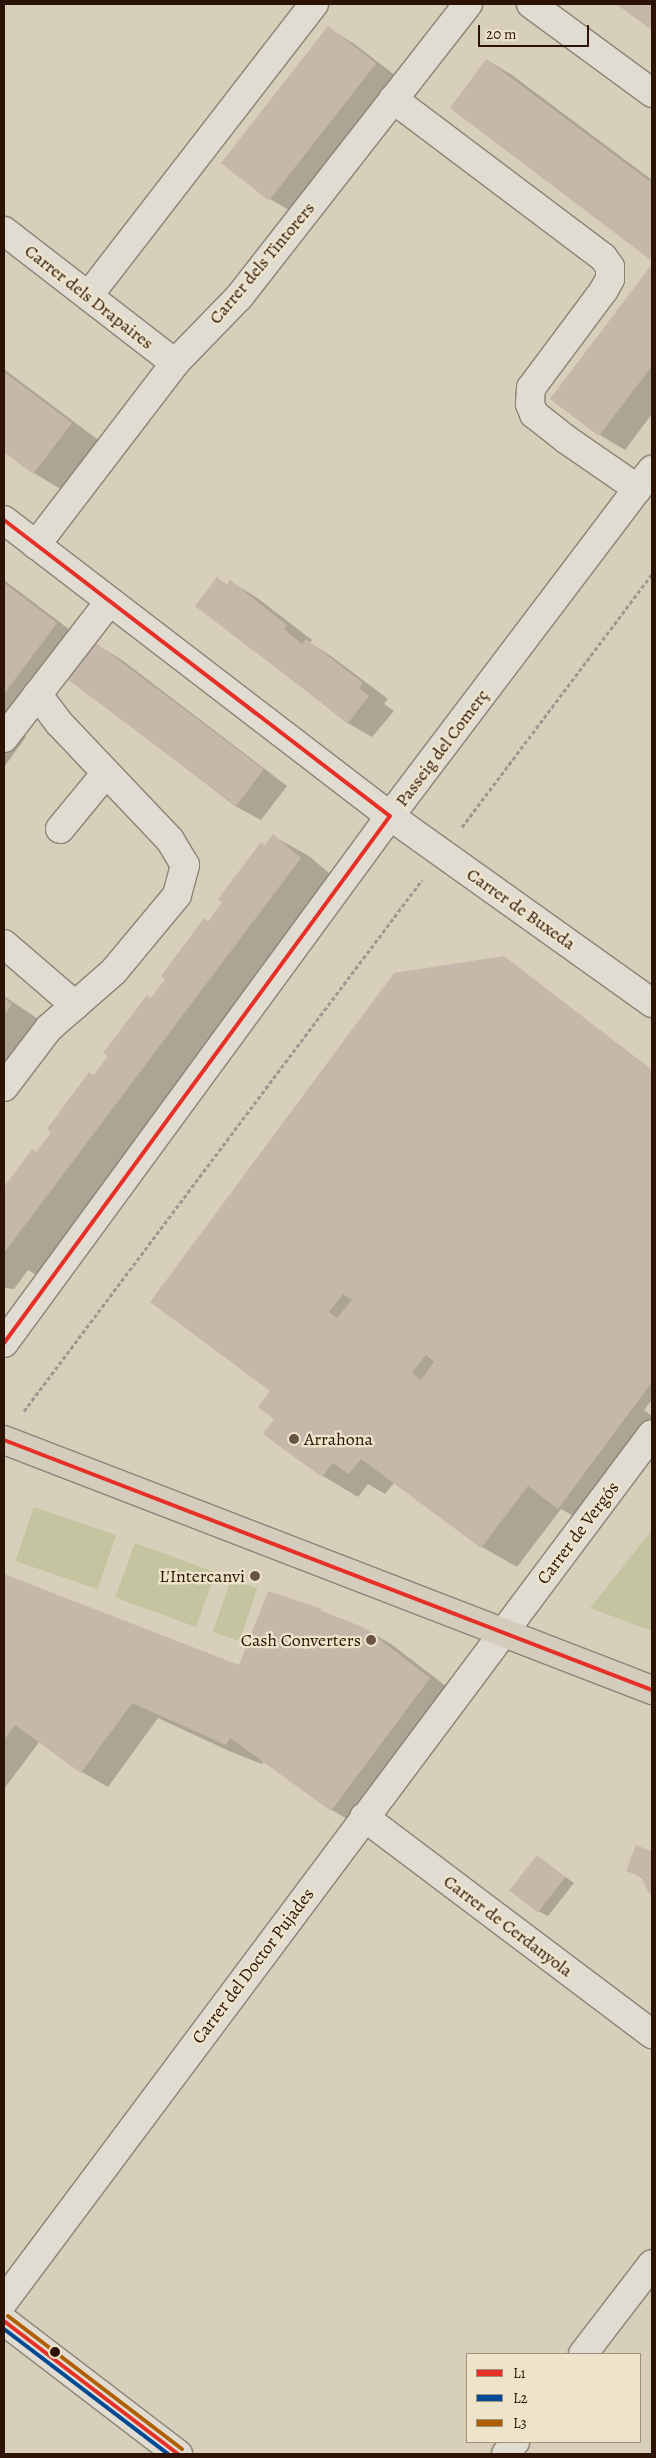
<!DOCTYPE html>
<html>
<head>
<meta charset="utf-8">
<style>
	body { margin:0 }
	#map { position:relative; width:656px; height:2458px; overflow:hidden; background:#d7cfba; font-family:Alegreya,serif }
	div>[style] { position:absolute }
	.green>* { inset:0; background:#c4c5a0; transform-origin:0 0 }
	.shadow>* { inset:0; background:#0003 }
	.building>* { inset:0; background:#c5b7a9; transform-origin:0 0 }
	.path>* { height:3px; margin-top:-1.5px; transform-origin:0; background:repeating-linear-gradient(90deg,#9e9990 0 4px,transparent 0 6.5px) }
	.roads { filter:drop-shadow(1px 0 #8b8376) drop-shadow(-1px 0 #8b8376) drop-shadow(0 1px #8b8376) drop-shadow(0 -1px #8b8376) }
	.street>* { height:28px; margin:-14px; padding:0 14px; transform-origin:14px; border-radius:14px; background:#e0dcd1 }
	.secondary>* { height:28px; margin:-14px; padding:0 14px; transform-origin:14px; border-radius:14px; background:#e0dcd1 }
	.primary>* { height:28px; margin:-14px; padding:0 14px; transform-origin:14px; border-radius:14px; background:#d4ccbd }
	.bus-1>* { height:4px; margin:-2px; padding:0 2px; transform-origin:2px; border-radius:2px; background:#e63027 }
	.bus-2>* { height:4px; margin:-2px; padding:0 2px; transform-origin:2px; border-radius:2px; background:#004996 }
	.bus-3>* { height:4px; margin:-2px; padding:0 2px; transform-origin:2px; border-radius:2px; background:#b05f00 }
	.dots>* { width:14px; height:14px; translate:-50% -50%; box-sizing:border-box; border:2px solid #ede4ca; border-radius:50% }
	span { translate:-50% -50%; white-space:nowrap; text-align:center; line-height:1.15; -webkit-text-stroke:4.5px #ede4ca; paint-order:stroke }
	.street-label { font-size:18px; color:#2c1306 }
	.poi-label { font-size:18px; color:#2c1306 }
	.left { translate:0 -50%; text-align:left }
	.right { translate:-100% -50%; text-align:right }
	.frame { position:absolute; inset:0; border:5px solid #2c1306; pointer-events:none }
	.legend { position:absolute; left:466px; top:2353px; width:175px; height:90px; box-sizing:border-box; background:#ede4ca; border:1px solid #a0907c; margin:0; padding:6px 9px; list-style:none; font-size:15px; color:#2c1306 }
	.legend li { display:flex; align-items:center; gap:10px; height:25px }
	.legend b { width:25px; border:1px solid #a0907c }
	.scale { position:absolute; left:478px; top:25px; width:111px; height:22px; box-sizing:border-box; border:2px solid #2c1306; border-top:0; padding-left:6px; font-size:15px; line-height:18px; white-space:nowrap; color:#2c1306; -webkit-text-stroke:4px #ede4ca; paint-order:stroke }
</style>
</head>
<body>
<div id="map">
	<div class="green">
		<i style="left:34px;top:1507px;width:87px;height:57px;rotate:19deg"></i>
		<i style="clip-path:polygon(652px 1530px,652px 1631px,590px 1608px)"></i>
		<i style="left:135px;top:1543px;width:86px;height:58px;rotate:20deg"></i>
		<i style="left:231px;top:1579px;width:28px;height:56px;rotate:19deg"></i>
	</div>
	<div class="shadow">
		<i style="clip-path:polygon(618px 4px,652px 4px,652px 29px)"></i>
		<i style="clip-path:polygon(328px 28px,353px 43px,400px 79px,296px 214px,270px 199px)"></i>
		<i style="clip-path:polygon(487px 60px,512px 75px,652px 180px,652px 259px,451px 108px)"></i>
		<i style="clip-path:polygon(652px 266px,652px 414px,625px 450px,600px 435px,552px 399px)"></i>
		<i style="clip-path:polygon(4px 369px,101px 442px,64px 491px,34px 473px,4px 451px)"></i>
		<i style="clip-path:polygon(217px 579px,228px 585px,231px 582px,256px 597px,312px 640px,310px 643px,331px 656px,388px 699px,384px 704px,394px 711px,372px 737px,346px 722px,197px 605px)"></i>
		<i style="clip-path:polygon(4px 580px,82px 639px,15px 728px,26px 737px,4px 767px)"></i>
		<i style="clip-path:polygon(97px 645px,122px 660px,287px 786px,261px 820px,235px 806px,70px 679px)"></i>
		<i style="clip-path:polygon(273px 836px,309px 856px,336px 879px,38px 1276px,28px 1270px,14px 1289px,4px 1288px,4px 1189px,32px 1151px,37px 1154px,44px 1144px,90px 1074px,94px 1076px,152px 999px,205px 920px,209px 922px)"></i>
		<i style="clip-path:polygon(504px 958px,652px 1070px,652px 1400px,644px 1410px,652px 1416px,652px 1450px,594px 1528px,561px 1509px,517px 1567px,482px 1547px,395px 1482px,385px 1494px,368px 1484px,358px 1497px,323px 1476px,275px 1419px,272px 1391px)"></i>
		<i style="clip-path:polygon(4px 996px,47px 1025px,4px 1084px)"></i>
		<i style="clip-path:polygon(4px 1575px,239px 1667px,294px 1600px,365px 1629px,391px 1644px,455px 1693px,357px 1825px,332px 1810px,264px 1761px,262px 1764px,229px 1751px,158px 1718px,108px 1787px,82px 1772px,40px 1741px,4px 1789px)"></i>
		<i style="clip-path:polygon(652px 1850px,652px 1893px,646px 1881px,628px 1870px)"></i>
		<i style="clip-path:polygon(537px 1857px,574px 1883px,548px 1916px,538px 1911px)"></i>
	</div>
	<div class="building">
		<i style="clip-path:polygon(616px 4px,652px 4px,652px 30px)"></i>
		<i style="left:328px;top:26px;width:61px;height:174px;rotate:38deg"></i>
		<i style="clip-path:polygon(486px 59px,652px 183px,652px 261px,450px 108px)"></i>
		<i style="clip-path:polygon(652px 264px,652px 366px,599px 436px,550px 399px)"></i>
		<i style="clip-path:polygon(4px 372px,72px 423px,33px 474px,4px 452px)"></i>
		<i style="clip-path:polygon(217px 577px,227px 585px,230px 580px,287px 625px,284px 629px,302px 644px,306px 639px,363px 683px,359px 688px,369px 696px,348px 723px,195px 606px)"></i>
		<i style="clip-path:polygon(4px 583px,57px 623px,4px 694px)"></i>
		<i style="left:96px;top:643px;width:210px;height:46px;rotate:37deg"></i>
		<i style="clip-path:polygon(273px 834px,301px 858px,4px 1253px,4px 1187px,32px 1149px,36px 1152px,43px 1143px,51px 1133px,47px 1129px,89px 1072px,93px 1076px,108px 1056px,103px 1053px,147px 995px,151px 998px,165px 979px,161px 976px,204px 918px,208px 922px,222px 902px,218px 899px,261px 842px,265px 845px)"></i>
		<i style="clip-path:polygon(evenodd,504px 956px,652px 1070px,652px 1382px,558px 1509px,528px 1486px,481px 1548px,361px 1459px,349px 1474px,333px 1463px,322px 1477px,263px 1434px,274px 1419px,258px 1407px,270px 1391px,150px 1302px,394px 973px,504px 956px,343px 1294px,352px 1300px,337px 1318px,329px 1312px,343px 1294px,504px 956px,426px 1355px,434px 1362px,421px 1380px,412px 1373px,426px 1355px)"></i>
		<i style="clip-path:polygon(4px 998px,12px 1004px,4px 1015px)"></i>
		<i style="clip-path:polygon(4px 1574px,239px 1665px,268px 1591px,322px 1609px,320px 1610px,365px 1628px,430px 1678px,331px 1811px,230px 1738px,226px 1745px,132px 1703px,81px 1773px,15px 1725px,4px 1740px)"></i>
		<i style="clip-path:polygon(636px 1845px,651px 1851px,652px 1847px,652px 1894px,649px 1893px,641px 1877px,626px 1871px)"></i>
		<i style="left:537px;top:1855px;width:36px;height:45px;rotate:38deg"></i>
	</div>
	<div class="path">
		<i style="left:462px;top:827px;width:316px;rotate:-53.1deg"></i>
		<i style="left:24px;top:1411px;width:664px;rotate:-53.15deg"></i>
	</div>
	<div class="roads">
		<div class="street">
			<i style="left:531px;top:4px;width:150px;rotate:36.3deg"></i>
			<i style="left:393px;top:99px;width:263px;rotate:37deg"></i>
			<i style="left:603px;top:257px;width:12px;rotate:55deg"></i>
			<i style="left:610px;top:267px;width:12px;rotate:90deg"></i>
			<i style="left:610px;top:279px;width:13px;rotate:119deg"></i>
			<i style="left:604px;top:290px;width:122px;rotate:126.7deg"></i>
			<i style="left:531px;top:388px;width:16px;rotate:94deg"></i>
			<i style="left:530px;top:404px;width:11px;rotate:68deg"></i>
			<i style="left:534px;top:414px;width:42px;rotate:38.2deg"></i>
			<i style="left:567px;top:440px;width:86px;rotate:34.6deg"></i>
			<i style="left:4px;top:231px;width:216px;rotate:37.7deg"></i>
			<i style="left:89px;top:295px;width:368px;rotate:-52.3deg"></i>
			<i style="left:4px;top:520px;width:486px;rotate:37.5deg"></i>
			<i style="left:390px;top:816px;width:322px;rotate:35.5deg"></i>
			<i style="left:36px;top:545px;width:229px;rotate:-52.6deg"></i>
			<i style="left:175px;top:363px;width:92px;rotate:-45.9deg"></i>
			<i style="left:239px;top:297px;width:372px;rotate:-52deg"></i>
			<i style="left:4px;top:738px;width:172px;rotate:-52.3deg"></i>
			<i style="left:60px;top:829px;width:72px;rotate:-50.6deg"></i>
			<i style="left:4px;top:944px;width:94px;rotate:40.7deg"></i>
			<i style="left:4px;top:1087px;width:74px;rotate:-52.7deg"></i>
			<i style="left:49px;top:1028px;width:86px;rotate:-41.2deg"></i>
			<i style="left:114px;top:971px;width:99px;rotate:-50.3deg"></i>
			<i style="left:177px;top:895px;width:31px;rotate:-75deg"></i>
			<i style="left:185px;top:865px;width:29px;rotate:-121deg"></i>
			<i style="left:170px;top:840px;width:161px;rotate:-133.5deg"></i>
			<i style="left:59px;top:723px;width:36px;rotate:-127deg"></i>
			<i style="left:4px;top:1343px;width:653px;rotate:-53.78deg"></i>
			<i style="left:390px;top:816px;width:434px;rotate:-52.9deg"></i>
			<i style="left:364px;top:1817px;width:361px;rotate:37deg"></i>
			<i style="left:4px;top:2301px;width:1082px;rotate:-53.23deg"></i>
			<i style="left:583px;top:2354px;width:113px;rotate:-52.5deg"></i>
			<i style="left:506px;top:2454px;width:15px;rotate:-53deg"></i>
		</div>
		<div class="secondary">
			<i style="left:4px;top:2321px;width:219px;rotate:37.4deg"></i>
		</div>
		<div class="primary">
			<i style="left:4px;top:1440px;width:695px;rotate:21.1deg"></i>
		</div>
	</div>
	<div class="bus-1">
		<i style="left:4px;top:520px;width:486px;rotate:37.5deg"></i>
		<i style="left:4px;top:1343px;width:653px;rotate:-53.78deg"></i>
		<i style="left:4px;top:1440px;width:695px;rotate:21.1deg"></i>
		<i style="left:4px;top:2321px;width:219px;rotate:37.4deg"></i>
	</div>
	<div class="bus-2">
		<i style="left:4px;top:2329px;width:206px;rotate:37.3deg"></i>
	</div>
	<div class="bus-3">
		<i style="left:8px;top:2316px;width:219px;rotate:37.4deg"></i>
	</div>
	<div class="dots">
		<i style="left:294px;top:1439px;background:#685545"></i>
		<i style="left:255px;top:1576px;background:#685545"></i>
		<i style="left:371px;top:1640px;background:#685545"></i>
		<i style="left:55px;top:2352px;background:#2c1306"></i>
	</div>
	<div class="street-label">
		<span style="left:262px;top:263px;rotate:-50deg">Carrer dels Tintorers</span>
		<span style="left:89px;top:297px;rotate:38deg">Carrer dels Drapaires</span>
		<span style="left:442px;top:748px;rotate:-53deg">Passeig del Comerç</span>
		<span style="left:521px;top:909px;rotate:35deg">Carrer de Buxeda</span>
		<span style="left:578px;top:1533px;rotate:-53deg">Carrer de Vergós</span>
		<span style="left:508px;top:1926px;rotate:37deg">Carrer de Cerdanyola</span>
		<span style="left:253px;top:1966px;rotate:-53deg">Carrer del Doctor Pujades</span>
	</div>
	<div class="poi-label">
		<span class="left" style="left:304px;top:1439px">Arrahona</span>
		<span class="right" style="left:245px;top:1576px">L'Intercanvi</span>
		<span class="right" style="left:361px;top:1640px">Cash Converters</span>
	</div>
	<div class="frame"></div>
	<ul class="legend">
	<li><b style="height:6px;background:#e63027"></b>L1</li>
	<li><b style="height:6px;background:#004996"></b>L2</li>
	<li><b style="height:6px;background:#b05f00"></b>L3</li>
	</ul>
	<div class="scale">20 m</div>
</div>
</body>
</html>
